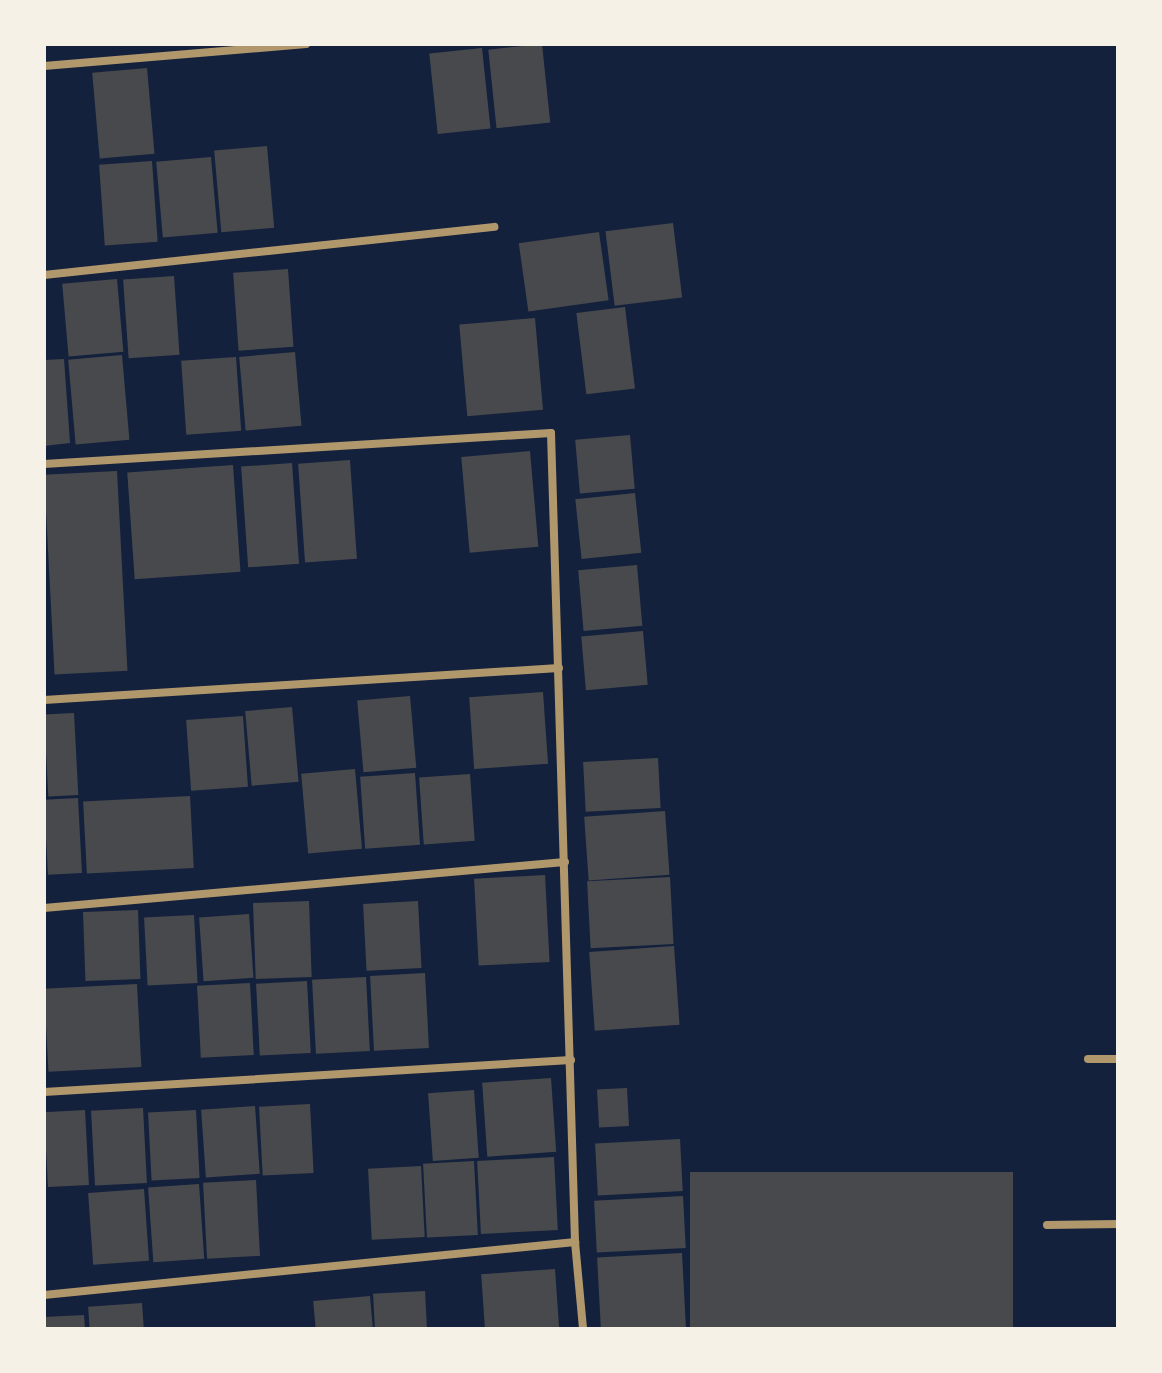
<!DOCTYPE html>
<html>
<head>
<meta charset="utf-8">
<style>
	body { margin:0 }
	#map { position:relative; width:1162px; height:1373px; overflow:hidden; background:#14213d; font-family:Barlow,sans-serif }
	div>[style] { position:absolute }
	.building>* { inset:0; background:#48494c; transform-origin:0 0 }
	.minor>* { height:8px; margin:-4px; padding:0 4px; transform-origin:4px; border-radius:4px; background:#b1986c }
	span { translate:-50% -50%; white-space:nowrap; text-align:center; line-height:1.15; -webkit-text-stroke:8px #f6f1e7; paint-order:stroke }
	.frame { position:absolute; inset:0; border:46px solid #f6f1e7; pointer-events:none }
</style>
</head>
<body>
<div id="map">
	<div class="building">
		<i style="left:542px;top:44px;width:79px;height:54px;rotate:84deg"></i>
		<i style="left:482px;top:48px;width:81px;height:53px;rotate:84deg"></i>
		<i style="left:147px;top:68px;width:86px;height:55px;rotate:85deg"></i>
		<i style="left:267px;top:146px;width:82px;height:53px;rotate:85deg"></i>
		<i style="left:211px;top:157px;width:76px;height:55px;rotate:85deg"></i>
		<i style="left:152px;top:161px;width:81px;height:53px;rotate:86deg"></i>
		<i style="left:673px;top:223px;width:75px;height:68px;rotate:83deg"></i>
		<i style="left:599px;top:232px;width:69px;height:81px;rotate:82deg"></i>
		<i style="left:288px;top:269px;width:78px;height:55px;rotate:86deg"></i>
		<i style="left:174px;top:276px;width:79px;height:51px;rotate:86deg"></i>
		<i style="left:117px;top:279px;width:73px;height:55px;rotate:85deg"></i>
		<i style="left:625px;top:307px;width:82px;height:49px;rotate:83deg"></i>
		<i style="left:535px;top:318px;width:92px;height:76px;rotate:85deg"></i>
		<i style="left:295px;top:352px;width:74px;height:56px;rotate:85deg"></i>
		<i style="left:122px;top:355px;width:85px;height:54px;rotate:85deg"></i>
		<i style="left:236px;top:357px;width:74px;height:55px;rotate:86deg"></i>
		<i style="clip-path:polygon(64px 359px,70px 443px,44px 446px,44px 360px)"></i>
		<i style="left:630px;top:435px;width:54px;height:55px;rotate:85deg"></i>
		<i style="left:530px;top:451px;width:96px;height:69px;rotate:85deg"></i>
		<i style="left:350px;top:460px;width:99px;height:52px;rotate:86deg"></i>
		<i style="left:292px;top:463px;width:101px;height:51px;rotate:86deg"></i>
		<i style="left:233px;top:465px;width:107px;height:106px;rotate:86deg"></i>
		<i style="left:117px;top:471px;width:200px;height:73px;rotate:87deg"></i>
		<i style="left:635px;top:493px;width:60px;height:60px;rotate:84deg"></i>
		<i style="left:637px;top:565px;width:61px;height:59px;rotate:85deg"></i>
		<i style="left:643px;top:631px;width:54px;height:62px;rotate:85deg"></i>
		<i style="left:543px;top:692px;width:72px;height:74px;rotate:86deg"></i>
		<i style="left:410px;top:696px;width:72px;height:53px;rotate:85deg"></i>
		<i style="left:292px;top:707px;width:75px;height:47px;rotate:85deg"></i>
		<i style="left:74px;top:713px;width:82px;height:30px;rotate:87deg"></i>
		<i style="left:243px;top:716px;width:71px;height:57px;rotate:86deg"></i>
		<i style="left:658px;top:758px;width:50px;height:75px;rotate:87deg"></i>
		<i style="left:355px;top:769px;width:80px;height:54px;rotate:85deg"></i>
		<i style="left:415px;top:773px;width:72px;height:55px;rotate:86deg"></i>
		<i style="left:470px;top:774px;width:67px;height:51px;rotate:86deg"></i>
		<i style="left:190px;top:796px;width:72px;height:107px;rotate:87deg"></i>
		<i style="left:78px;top:798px;width:75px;height:34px;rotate:87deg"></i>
		<i style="left:665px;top:811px;width:64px;height:81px;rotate:86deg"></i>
		<i style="left:545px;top:875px;width:87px;height:71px;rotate:87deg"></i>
		<i style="left:670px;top:877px;width:67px;height:83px;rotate:87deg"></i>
		<i style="left:309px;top:901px;width:76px;height:56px;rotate:88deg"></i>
		<i style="left:418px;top:901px;width:67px;height:55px;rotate:87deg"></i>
		<i style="left:138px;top:910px;width:69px;height:55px;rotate:88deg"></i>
		<i style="left:249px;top:914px;width:64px;height:50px;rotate:86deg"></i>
		<i style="left:194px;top:915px;width:68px;height:50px;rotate:87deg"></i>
		<i style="left:674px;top:946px;width:79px;height:85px;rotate:86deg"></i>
		<i style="left:425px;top:973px;width:75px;height:55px;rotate:87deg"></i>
		<i style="left:366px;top:977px;width:74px;height:54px;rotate:87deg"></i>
		<i style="left:307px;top:981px;width:72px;height:51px;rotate:87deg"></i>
		<i style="left:250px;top:983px;width:72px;height:53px;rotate:87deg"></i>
		<i style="left:137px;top:984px;width:83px;height:93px;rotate:87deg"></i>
		<i style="left:551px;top:1078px;width:74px;height:69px;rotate:86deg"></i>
		<i style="left:627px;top:1088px;width:38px;height:30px;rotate:87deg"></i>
		<i style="left:474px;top:1090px;width:68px;height:46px;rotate:86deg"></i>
		<i style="left:310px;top:1104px;width:69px;height:51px;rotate:87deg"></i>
		<i style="left:255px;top:1106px;width:68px;height:54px;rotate:86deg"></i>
		<i style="left:143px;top:1108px;width:75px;height:52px;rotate:87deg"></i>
		<i style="left:85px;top:1110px;width:75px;height:41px;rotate:87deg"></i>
		<i style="left:196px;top:1110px;width:68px;height:48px;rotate:87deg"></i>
		<i style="left:680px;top:1139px;width:52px;height:85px;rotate:87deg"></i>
		<i style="left:554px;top:1157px;width:73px;height:77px;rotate:87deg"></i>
		<i style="left:474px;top:1161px;width:74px;height:51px;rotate:87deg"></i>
		<i style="left:421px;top:1166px;width:71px;height:53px;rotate:87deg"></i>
		<i style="left:1013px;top:1172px;width:157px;height:323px;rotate:90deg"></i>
		<i style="left:256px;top:1180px;width:76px;height:53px;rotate:87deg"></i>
		<i style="left:199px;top:1184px;width:75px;height:51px;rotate:86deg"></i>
		<i style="left:144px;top:1189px;width:72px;height:56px;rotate:86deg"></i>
		<i style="left:683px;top:1196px;width:52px;height:89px;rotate:87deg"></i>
		<i style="left:682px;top:1253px;width:76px;height:85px;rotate:87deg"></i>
		<i style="left:555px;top:1269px;width:60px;height:74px;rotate:86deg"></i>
		<i style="left:425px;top:1291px;width:38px;height:52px;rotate:87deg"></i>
		<i style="left:370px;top:1296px;width:33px;height:57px;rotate:85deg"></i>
		<i style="left:142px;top:1303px;width:26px;height:54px;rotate:86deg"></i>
		<i style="clip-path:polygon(84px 1315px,85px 1329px,44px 1329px,44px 1317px)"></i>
	</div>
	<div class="minor">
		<i style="left:44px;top:66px;width:263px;rotate:-4.8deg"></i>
		<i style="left:44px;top:275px;width:453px;rotate:-6.1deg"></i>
		<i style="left:44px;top:464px;width:508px;rotate:-3.5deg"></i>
		<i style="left:551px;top:433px;width:809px;rotate:88.3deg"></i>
		<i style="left:44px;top:700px;width:516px;rotate:-3.56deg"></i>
		<i style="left:44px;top:908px;width:523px;rotate:-5.05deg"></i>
		<i style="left:1088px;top:1059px;width:30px"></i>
		<i style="left:44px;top:1092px;width:528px;rotate:-3.47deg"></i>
		<i style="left:1047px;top:1225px;width:71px;rotate:-0.8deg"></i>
		<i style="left:44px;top:1295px;width:534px;rotate:-5.7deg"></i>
		<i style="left:575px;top:1242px;width:87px;rotate:84.7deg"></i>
	</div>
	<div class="frame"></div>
</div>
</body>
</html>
